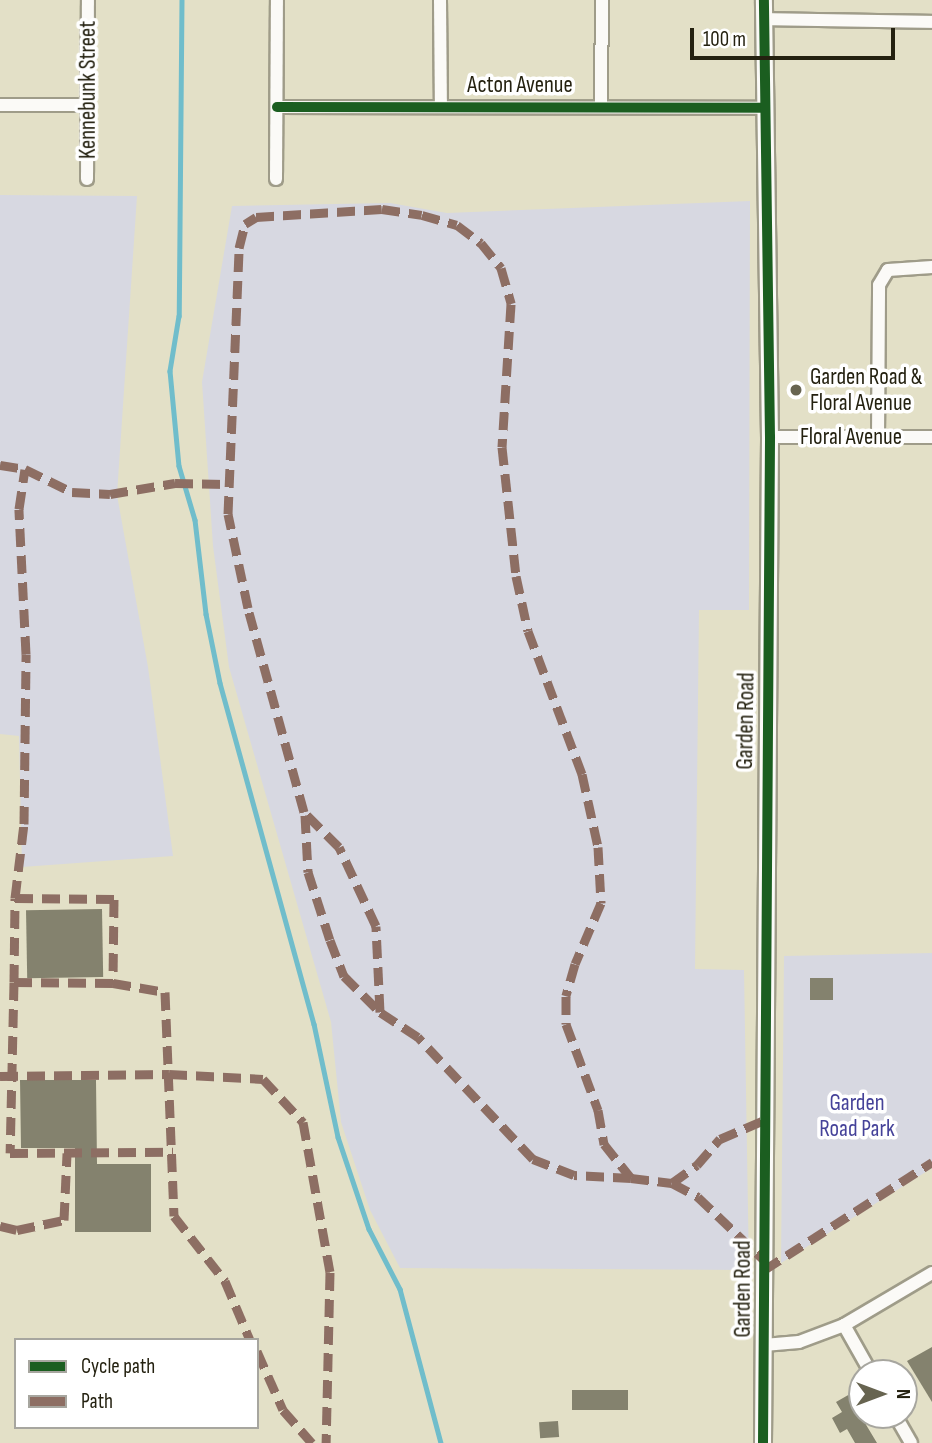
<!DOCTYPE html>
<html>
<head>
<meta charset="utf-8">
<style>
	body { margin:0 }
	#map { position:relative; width:932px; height:1443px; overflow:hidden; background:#e3e0c7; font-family:"Sofia Sans Condensed",sans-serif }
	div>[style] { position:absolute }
	.green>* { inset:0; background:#d7d8e1 }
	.stream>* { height:4.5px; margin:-2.25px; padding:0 2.25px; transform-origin:2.25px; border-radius:2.25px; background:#70bdcb }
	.building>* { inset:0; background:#84826e; transform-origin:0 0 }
	.roads { filter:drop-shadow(2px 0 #9f9c89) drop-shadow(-2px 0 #9f9c89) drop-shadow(0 2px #9f9c89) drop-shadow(0 -2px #9f9c89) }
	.street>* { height:12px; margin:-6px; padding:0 6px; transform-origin:6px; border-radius:6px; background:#fbfaf7 }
	.secondary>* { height:16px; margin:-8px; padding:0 8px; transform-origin:8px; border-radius:8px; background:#fbfaf7 }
	.quiet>* { height:9px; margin-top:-4.5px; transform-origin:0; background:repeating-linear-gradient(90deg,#8d6e63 0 18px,transparent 0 27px) }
	.cycleway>* { height:10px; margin:-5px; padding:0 5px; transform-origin:5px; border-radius:5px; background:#1b5e20 }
	.dots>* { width:19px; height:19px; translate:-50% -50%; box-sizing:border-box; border:4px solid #fff; border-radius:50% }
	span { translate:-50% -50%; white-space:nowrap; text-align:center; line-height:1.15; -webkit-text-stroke:7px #fff; paint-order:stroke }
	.street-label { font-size:23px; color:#242110 }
	.poi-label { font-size:23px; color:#242110 }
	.left { translate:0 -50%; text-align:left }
	.park-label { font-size:23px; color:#454299 }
	.legend { position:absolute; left:14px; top:1338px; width:245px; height:91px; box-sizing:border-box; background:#fff; border:2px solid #a7a69f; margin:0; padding:9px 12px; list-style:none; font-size:21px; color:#242110 }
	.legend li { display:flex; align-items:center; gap:14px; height:35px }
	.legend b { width:35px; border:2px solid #a7a69f }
	.north { position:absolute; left:848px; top:1359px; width:70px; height:70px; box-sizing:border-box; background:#fff; border:2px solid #a7a69f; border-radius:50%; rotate:90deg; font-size:19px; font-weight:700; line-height:28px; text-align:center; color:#242110 }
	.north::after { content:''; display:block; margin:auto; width:24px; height:32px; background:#676450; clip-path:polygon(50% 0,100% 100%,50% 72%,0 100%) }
	.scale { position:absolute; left:690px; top:28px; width:205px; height:32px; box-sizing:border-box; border:4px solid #242110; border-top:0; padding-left:9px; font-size:21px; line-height:24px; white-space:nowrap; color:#242110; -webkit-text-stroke:5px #fff; paint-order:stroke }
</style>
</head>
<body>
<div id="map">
	<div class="green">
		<i style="clip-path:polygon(0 195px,137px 196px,117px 495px,148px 667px,173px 856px,22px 867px,19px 736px,0 734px)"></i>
		<i style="clip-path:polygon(750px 201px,749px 610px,699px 610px,695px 969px,744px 970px,749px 1270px,400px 1268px,370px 1210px,341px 1122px,331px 1022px,229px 667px,213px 546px,202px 382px,232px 206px,390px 203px,447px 213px)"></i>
		<i style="clip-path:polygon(932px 953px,932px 1168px,781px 1263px,784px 956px)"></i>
	</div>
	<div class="stream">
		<i style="left:182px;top:0;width:316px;rotate:90.5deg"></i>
		<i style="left:179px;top:316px;width:56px;rotate:99.3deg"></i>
		<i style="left:170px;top:371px;width:95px;rotate:84.6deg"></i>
		<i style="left:179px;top:466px;width:56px;rotate:73.5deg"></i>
		<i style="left:195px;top:520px;width:95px;rotate:83.3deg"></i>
		<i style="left:206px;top:614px;width:70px;rotate:78.5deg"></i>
		<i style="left:220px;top:683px;width:354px;rotate:74.6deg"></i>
		<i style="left:314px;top:1024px;width:116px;rotate:78deg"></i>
		<i style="left:338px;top:1137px;width:97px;rotate:71.4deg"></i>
		<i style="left:369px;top:1229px;width:68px;rotate:62.7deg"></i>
		<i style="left:400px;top:1289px;width:159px;rotate:75.1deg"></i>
	</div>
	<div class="building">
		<i style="left:102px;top:909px;width:68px;height:76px;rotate:89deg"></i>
		<i style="left:810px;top:978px;width:23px;height:22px"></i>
		<i style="clip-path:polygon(20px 1080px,96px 1080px,97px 1164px,151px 1164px,151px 1232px,75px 1232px,75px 1148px,21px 1148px)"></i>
		<i style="clip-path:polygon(932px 1347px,932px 1402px,907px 1361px)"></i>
		<i style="left:628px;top:1390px;width:20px;height:56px;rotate:90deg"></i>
		<i style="clip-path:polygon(857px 1390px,862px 1418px,877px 1443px,855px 1443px,847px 1429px,840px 1433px,832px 1418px,842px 1412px,836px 1402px)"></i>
		<i style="left:558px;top:1421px;width:16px;height:19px;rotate:86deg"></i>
	</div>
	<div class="roads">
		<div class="street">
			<i style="left:440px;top:0;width:106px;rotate:89.5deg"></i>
			<i style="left:764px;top:19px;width:168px;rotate:1deg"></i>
			<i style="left:0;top:105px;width:88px"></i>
			<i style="left:601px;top:105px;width:105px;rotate:-89.5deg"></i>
			<i style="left:277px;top:107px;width:487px;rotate:0.1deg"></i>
			<i style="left:87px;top:179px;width:179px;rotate:-89.7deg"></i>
			<i style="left:276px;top:179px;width:179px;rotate:-89.7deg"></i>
			<i style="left:770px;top:437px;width:162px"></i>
			<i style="left:878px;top:437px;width:152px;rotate:-89.6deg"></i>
			<i style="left:879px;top:285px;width:17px;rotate:-59deg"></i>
			<i style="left:888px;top:270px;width:44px;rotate:-3.9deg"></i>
			<i style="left:844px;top:1325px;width:55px;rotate:60.6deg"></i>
			<i style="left:764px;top:1345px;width:35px;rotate:-5deg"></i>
			<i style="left:799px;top:1342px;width:48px;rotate:-20.7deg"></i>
			<i style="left:844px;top:1325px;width:102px;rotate:-30.6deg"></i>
			<i style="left:895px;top:1415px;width:32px;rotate:60deg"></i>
		</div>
		<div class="secondary">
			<i style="left:763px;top:1443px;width:1006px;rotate:-89.6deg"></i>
			<i style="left:770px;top:437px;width:437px;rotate:-90.8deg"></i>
		</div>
	</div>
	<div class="quiet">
		<i style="left:0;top:465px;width:25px;rotate:9deg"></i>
		<i style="left:25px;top:469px;width:52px;rotate:26.1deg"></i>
		<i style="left:72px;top:492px;width:38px;rotate:3deg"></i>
		<i style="left:110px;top:494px;width:66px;rotate:-9.6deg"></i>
		<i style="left:175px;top:483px;width:51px;rotate:1.1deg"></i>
		<i style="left:305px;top:815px;width:57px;rotate:87deg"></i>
		<i style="left:308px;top:872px;width:71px;rotate:72.1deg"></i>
		<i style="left:330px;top:940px;width:39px;rotate:69deg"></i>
		<i style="left:344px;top:976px;width:51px;rotate:45deg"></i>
		<i style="left:15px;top:898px;width:75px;rotate:-83.1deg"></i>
		<i style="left:24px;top:824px;width:170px;rotate:-89.3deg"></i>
		<i style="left:26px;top:654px;width:145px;rotate:-92.8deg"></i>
		<i style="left:19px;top:509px;width:40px;rotate:-81.5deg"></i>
		<i style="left:14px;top:982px;width:84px;rotate:-89.3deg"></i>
		<i style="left:15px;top:898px;width:99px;rotate:0.6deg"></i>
		<i style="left:114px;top:899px;width:84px;rotate:90.7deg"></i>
		<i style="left:113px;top:983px;width:99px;rotate:-179.4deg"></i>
		<i style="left:14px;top:982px;width:171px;rotate:91.3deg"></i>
		<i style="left:10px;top:1153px;width:163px;rotate:-0.4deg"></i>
		<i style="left:113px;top:983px;width:53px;rotate:9.8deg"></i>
		<i style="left:165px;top:992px;width:224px;rotate:87.7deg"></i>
		<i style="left:174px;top:1216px;width:83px;rotate:51.9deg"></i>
		<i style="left:225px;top:1281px;width:64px;rotate:67deg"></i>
		<i style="left:0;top:1076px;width:169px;rotate:-0.7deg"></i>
		<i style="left:169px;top:1074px;width:94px;rotate:3deg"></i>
		<i style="left:263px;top:1079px;width:59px;rotate:47.1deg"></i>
		<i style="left:303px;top:1122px;width:152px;rotate:79.8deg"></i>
		<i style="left:330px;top:1272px;width:171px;rotate:91.3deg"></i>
		<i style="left:631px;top:1178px;width:57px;rotate:-177deg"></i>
		<i style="left:574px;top:1175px;width:44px;rotate:-158.7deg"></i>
		<i style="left:533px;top:1159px;width:168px;rotate:-133.3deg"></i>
		<i style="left:418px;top:1037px;width:45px;rotate:-146.7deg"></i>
		<i style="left:380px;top:1012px;width:86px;rotate:-92.7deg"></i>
		<i style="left:376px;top:926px;width:87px;rotate:-115.1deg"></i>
		<i style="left:339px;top:847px;width:49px;rotate:-135deg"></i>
		<i style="left:304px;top:812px;width:212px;rotate:-105.4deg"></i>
		<i style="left:248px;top:608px;width:96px;rotate:-102deg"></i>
		<i style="left:228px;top:514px;width:266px;rotate:-87.6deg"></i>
		<i style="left:239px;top:248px;width:25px;rotate:-76deg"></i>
		<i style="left:245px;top:224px;width:13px;rotate:-32deg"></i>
		<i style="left:256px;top:217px;width:126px;rotate:-3.6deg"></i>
		<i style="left:382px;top:209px;width:40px;rotate:8.5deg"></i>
		<i style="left:422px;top:215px;width:36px;rotate:16deg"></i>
		<i style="left:457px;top:225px;width:30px;rotate:37deg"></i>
		<i style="left:481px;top:243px;width:32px;rotate:51deg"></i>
		<i style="left:501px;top:268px;width:37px;rotate:74deg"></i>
		<i style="left:511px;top:304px;width:143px;rotate:93.6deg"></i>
		<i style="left:502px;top:447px;width:130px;rotate:83.8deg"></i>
		<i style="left:516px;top:576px;width:56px;rotate:77.7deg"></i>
		<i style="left:528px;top:631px;width:153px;rotate:69.3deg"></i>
		<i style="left:582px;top:774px;width:75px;rotate:77.6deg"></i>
		<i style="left:598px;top:847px;width:56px;rotate:86.9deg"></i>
		<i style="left:601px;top:903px;width:66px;rotate:113.1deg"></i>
		<i style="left:575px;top:964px;width:33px;rotate:106deg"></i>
		<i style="left:566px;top:996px;width:28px;rotate:90deg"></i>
		<i style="left:566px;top:1024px;width:92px;rotate:69.6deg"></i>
		<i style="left:598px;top:1110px;width:35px;rotate:80deg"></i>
		<i style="left:604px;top:1144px;width:43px;rotate:51.5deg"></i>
		<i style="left:631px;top:1178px;width:41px;rotate:7deg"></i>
		<i style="left:672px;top:1183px;width:31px;rotate:-36deg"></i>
		<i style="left:697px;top:1165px;width:35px;rotate:-49deg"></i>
		<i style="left:720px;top:1139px;width:46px;rotate:-23.2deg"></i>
		<i style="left:672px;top:1183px;width:30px;rotate:28deg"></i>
		<i style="left:698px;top:1197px;width:91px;rotate:43.7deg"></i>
		<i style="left:0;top:1226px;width:17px;rotate:13deg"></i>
		<i style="left:17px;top:1230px;width:48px;rotate:-12deg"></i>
		<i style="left:64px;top:1220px;width:67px;rotate:-87.4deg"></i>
		<i style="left:764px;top:1270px;width:200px;rotate:-32.7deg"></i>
		<i style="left:257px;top:1351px;width:64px;rotate:66.2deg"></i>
		<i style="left:283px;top:1410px;width:44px;rotate:48.7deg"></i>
	</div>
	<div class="cycleway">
		<i style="left:277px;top:107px;width:487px;rotate:0.1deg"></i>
		<i style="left:763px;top:1443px;width:1006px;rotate:-89.6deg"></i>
		<i style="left:770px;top:437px;width:437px;rotate:-90.8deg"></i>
	</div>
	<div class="dots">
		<i style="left:796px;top:390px;background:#676450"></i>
	</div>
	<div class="street-label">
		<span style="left:520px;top:85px">Acton Avenue</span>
		<span style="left:88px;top:90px;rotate:-90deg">Kennebunk Street</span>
		<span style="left:851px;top:437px">Floral Avenue</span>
		<span style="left:746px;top:721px;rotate:-89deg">Garden Road</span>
		<span style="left:743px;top:1289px;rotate:-90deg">Garden Road</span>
	</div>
	<div class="poi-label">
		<span class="left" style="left:810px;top:390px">Garden Road &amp;<br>Floral Avenue</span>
	</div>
	<div class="park-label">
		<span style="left:857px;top:1116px">Garden<br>Road Park</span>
	</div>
	<ul class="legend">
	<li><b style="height:9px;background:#1b5e20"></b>Cycle path</li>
	<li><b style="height:9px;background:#8d6e63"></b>Path</li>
	</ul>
	<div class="north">N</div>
	<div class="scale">100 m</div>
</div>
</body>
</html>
